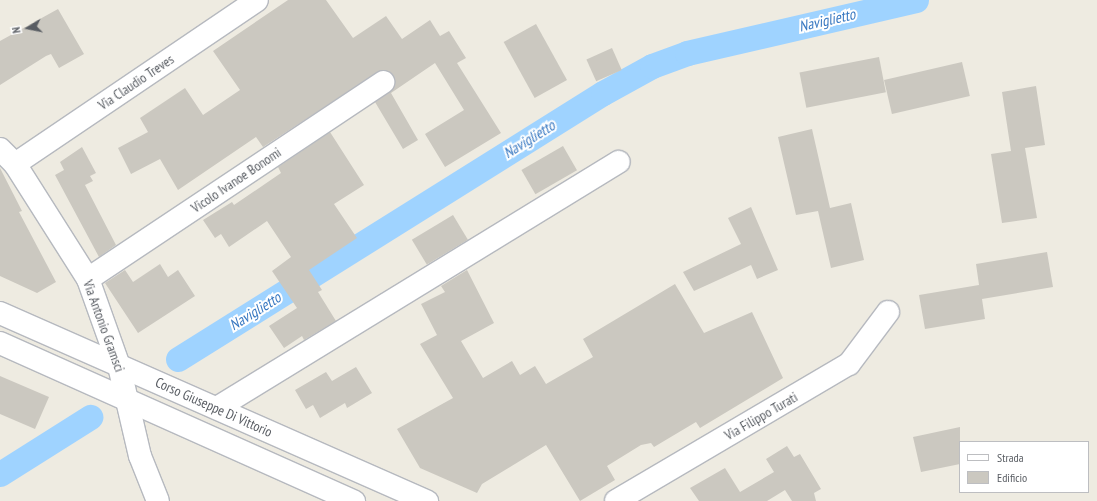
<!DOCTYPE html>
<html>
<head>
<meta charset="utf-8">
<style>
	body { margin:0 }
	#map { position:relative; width:1097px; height:501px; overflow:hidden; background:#eeebe1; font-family:"PT Sans Narrow",sans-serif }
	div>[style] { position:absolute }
	.canal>* { height:25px; margin:-12.5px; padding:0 12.5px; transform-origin:12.5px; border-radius:12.5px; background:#9fd3ff }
	.building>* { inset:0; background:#cbc8c0; transform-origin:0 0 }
	.roads { filter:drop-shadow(1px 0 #b6b9bf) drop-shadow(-1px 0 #b6b9bf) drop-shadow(0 1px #b6b9bf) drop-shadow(0 -1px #b6b9bf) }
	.street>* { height:22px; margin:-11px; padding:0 11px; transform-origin:11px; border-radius:11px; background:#fff }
	.secondary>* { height:22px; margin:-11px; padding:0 11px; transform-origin:11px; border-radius:11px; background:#fff }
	span { translate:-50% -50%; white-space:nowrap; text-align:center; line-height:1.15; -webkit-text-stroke:4px #fff; paint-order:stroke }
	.street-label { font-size:14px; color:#595d63 }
	.water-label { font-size:15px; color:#3878c1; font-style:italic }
	.legend { position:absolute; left:959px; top:441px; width:130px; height:52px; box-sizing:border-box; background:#fff; border:1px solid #bdbec1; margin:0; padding:5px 7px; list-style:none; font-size:12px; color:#595d63 }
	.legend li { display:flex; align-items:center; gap:8px; height:20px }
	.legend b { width:20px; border:1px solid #bdbec1 }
	.north { position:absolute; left:8px; top:8px; width:40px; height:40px; -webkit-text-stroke:3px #fff; paint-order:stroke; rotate:260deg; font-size:11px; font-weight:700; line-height:16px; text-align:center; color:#595d63 }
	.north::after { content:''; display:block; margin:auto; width:14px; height:18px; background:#595d63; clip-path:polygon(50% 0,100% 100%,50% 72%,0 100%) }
</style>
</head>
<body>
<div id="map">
	<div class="canal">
		<i style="left:178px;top:359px;width:501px;rotate:-32.04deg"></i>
		<i style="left:603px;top:93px;width:56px;rotate:-28.9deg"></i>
		<i style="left:652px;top:66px;width:37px;rotate:-20deg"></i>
		<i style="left:687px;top:53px;width:235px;rotate:-13deg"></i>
		<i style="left:0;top:474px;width:107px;rotate:-32.3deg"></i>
	</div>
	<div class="building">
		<i style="clip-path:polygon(288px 0,326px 0,353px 38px,386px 16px,402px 39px,430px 20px,440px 36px,449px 31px,466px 58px,457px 63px,501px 133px,445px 167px,425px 134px,464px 110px,435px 63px,391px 93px,418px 140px,403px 149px,375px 102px,394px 87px,393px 75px,382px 70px,263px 147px,256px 137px,178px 190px,160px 159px,131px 174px,118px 148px,148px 132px,140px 118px,185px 88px,203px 115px,240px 90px,213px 51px)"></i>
		<i style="clip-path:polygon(58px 9px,84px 54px,59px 68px,51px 54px,46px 56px,0 85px,0 41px)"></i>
		<i style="left:536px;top:24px;width:64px;height:37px;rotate:61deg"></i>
		<i style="left:612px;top:48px;width:24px;height:28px;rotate:66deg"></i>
		<i style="left:879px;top:57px;width:36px;height:81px;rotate:79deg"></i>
		<i style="left:962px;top:62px;width:35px;height:80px;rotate:77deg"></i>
		<i style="clip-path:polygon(1036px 86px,1045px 145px,1025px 148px,1037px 218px,1002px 223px,991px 154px,1011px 151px,1002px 92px)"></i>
		<i style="clip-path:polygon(812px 129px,830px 208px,851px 203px,864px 260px,831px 268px,818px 211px,796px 215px,778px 137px)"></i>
		<i style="clip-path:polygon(330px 132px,364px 185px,334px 204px,357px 238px,309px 270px,322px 290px,318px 292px,336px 321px,304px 340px,302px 336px,284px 348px,269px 326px,297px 308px,272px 271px,291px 257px,267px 221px,229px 247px,221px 234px,215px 238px,203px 220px,232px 202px,234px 205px,281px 173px,278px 167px)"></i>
		<i style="left:563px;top:146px;width:28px;height:48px;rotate:60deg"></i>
		<i style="clip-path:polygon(82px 147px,96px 173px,90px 176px,93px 181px,85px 185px,116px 245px,99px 257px,55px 175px,64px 170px,60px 162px)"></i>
		<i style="clip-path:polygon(0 168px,22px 211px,19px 212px,56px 282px,37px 293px,0 276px)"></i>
		<i style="clip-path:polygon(751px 207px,778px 270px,757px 279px,751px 265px,694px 291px,683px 272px,741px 244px,728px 218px)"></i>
		<i style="left:453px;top:215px;width:29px;height:48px;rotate:59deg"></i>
		<i style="clip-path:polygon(1047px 252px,1053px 287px,982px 299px,985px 319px,925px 329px,919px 295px,979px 285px,976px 264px)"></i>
		<i style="clip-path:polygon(160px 264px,168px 277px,178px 270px,195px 296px,138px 333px,105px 283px,125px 270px,133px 282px)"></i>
		<i style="clip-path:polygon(467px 270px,494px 323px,461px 341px,483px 378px,512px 361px,520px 375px,535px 366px,546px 384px,593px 357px,583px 339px,675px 284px,704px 333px,752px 312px,783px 378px,700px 428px,696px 422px,654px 447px,651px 443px,641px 445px,607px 466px,615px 480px,580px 501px,546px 445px,482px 484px,477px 493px,420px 468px,397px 429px,453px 398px,420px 344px,437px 335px,421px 304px,445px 292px,441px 286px)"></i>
		<i style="clip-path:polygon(356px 367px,372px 393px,347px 408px,345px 403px,320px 418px,313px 405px,306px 409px,295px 390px,326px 372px,332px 381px)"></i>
		<i style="clip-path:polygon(0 376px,49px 397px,35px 429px,0 414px)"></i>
		<i style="clip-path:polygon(960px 427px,960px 464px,921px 472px,913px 437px)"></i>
		<i style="clip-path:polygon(787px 446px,794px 457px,800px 454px,821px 489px,814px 493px,816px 501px,792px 501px,785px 490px,767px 501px,699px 501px,690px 488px,725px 468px,740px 492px,774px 472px,766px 459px)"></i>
	</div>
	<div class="roads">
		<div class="street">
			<i style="left:0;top:149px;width:21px;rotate:45deg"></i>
			<i style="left:15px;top:164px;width:136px;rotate:57.6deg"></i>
			<i style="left:88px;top:279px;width:92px;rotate:70.4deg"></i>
			<i style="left:119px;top:366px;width:92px;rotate:76.9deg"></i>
			<i style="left:140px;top:456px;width:48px;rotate:68.2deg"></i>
			<i style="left:15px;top:164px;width:292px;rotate:-34.1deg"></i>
			<i style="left:88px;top:279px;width:355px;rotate:-33.7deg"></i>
			<i style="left:217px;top:408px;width:471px;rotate:-31.5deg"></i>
			<i style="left:616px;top:501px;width:270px;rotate:-30.5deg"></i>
			<i style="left:849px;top:364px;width:65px;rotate:-53.1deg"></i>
		</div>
		<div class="secondary">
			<i style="left:0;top:313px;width:467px;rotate:23.8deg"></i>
			<i style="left:0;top:343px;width:388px;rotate:24.1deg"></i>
		</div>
	</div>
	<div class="street-label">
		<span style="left:136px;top:82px;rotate:-34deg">Via Claudio Treves</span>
		<span style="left:236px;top:180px;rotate:-34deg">Vicolo Ivanoe Bonomi</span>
		<span style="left:104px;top:326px;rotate:70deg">Via Antonio Gramsci</span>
		<span style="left:214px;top:407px;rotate:24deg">Corso Giuseppe Di Vittorio</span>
		<span style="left:761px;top:416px;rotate:-30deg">Via Filippo Turati</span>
	</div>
	<div class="water-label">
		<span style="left:827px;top:20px;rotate:-13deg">Naviglietto</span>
		<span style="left:529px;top:139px;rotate:-32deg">Naviglietto</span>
		<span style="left:255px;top:311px;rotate:-32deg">Naviglietto</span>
	</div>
	<ul class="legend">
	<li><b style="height:5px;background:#fff"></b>Strada</li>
	<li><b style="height:11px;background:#cbc8c0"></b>Edificio</li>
	</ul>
	<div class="north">N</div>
</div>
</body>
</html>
